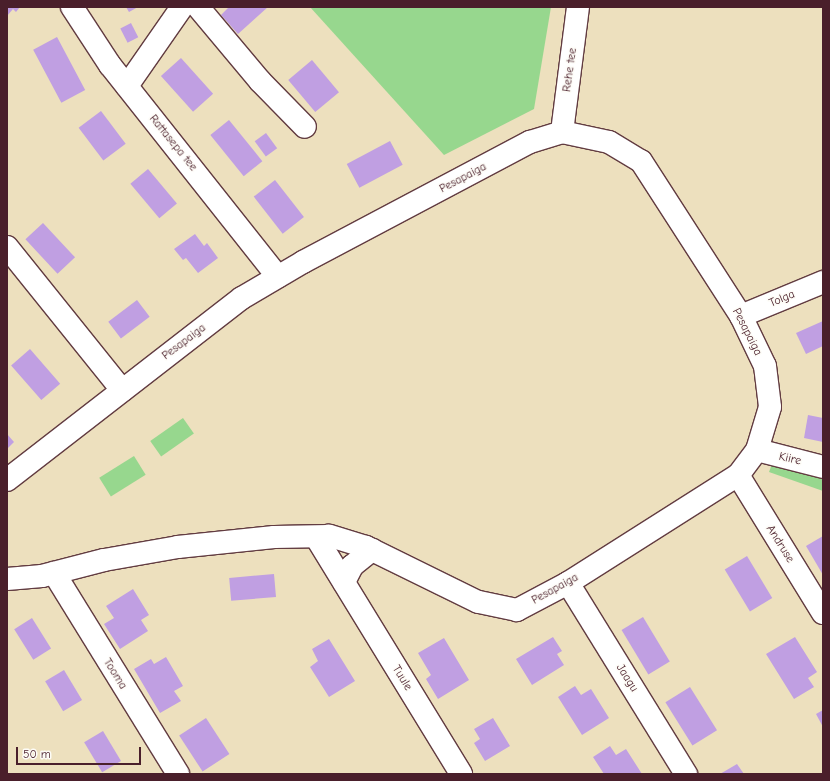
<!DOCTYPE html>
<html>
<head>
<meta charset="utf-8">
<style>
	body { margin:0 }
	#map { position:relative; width:830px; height:781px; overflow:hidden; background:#ede0be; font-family:"Comic Neue",sans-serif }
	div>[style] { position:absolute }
	.green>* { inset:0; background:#97d78e; transform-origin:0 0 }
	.building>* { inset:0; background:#c09fe2; transform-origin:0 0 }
	.roads { filter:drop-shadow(1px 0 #623c41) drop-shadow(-1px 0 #623c41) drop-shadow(0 1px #623c41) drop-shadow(0 -1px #623c41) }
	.minor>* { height:22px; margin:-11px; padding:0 11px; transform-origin:11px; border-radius:11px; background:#fff }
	span { translate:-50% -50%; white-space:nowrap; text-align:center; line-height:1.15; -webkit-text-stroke:3px #fdfcf7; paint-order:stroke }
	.street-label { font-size:12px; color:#4a1f2b }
	.frame { position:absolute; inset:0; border:8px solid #4a1f2b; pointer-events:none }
	.scale { position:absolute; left:16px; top:747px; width:125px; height:18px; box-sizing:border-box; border:2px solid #4a1f2b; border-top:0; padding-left:5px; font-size:12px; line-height:14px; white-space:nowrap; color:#4a1f2b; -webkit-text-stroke:3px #fdfcf7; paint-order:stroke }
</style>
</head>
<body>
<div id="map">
	<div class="green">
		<i style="clip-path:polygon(310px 7px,551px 7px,534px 109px,444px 155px)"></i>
		<i style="left:183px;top:418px;width:19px;height:40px;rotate:55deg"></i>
		<i style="left:134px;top:456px;width:22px;height:41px;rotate:58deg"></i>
		<i style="clip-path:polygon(772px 464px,823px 476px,823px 491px,769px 472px)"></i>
	</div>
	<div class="building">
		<i style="clip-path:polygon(7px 7px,20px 7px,16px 12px,13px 9px,7px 16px)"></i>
		<i style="clip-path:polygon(126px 7px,138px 7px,129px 12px)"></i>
		<i style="clip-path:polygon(229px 7px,268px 7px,238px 34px,221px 15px)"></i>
		<i style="left:131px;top:23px;width:16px;height:12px;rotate:63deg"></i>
		<i style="left:57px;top:37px;width:60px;height:27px;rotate:62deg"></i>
		<i style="left:181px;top:58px;width:48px;height:27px;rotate:48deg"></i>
		<i style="left:312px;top:60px;width:42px;height:31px;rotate:50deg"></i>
		<i style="left:101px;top:111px;width:41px;height:28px;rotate:53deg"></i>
		<i style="left:229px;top:120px;width:53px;height:24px;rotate:51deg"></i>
		<i style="left:266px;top:133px;width:19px;height:14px;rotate:54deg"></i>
		<i style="left:390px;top:141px;width:27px;height:49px;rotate:62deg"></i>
		<i style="left:148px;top:169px;width:45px;height:23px;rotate:50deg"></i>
		<i style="left:275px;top:180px;width:47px;height:27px;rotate:52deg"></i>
		<i style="left:43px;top:223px;width:47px;height:24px;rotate:47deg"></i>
		<i style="clip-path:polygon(195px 234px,204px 246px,207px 243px,218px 258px,198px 273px,186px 258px,183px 260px,174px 249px)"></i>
		<i style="left:137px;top:300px;width:21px;height:36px;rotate:53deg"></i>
		<i style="clip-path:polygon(823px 321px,823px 346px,806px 354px,796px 333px)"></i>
		<i style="left:30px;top:349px;width:46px;height:25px;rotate:49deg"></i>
		<i style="clip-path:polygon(808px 415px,823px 418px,823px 442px,804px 438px)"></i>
		<i style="clip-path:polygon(7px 434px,14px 442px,7px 449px)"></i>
		<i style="clip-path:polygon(823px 536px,823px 575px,806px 546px)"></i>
		<i style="left:747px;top:556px;width:49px;height:26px;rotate:59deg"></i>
		<i style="left:274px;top:574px;width:23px;height:45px;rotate:85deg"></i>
		<i style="clip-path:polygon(133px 589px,149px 615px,141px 620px,148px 631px,120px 649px,104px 624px,114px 618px,106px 606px)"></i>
		<i style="left:643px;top:617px;width:52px;height:25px;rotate:59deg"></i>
		<i style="left:32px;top:618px;width:36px;height:21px;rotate:58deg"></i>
		<i style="clip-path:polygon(553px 637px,562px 651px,557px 654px,564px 665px,532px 685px,516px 659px)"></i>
		<i style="clip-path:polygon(795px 637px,817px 672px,808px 678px,814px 687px,794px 699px,766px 654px)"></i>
		<i style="clip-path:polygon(444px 638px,469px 680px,438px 699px,426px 679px,431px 675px,418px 653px)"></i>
		<i style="clip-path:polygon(329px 639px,355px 681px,329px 697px,310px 667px,318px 661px,312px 649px)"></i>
		<i style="clip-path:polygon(166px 657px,183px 686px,174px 691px,181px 701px,160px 713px,134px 669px,151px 659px,154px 664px)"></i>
		<i style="left:64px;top:670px;width:35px;height:22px;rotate:59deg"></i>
		<i style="clip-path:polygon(575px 686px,581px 695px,591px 689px,609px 718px,582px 735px,558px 697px)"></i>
		<i style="left:690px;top:687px;width:51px;height:29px;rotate:58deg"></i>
		<i style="clip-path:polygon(823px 710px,823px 727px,816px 714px)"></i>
		<i style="left:206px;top:718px;width:43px;height:32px;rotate:57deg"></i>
		<i style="clip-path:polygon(493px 718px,510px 746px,485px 761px,474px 743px,480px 739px,474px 729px)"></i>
		<i style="left:103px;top:731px;width:35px;height:22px;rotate:59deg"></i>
		<i style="clip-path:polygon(610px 746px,616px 755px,626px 749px,642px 774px,604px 774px,593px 757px)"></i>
		<i style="clip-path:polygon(737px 764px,744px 774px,720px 774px)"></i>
	</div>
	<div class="roads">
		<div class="minor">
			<i style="left:72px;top:7px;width:69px;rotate:56.8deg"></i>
			<i style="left:110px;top:65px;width:270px;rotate:51.6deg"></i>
			<i style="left:198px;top:7px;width:97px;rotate:50deg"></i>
			<i style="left:260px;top:81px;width:64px;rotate:45.6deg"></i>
			<i style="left:127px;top:86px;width:96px;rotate:-55.2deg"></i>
			<i style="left:562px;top:132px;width:126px;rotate:-82.7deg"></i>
			<i style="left:7px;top:247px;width:184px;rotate:51.2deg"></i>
			<i style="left:741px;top:316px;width:89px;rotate:-22.5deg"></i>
			<i style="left:757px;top:450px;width:68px;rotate:14.4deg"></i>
			<i style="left:738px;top:475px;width:162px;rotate:58.4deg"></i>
			<i style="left:7px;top:480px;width:297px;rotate:-37.8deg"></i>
			<i style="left:242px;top:298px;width:71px;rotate:-30.5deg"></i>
			<i style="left:303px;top:262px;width:257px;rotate:-27.9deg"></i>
			<i style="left:530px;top:142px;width:34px;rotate:-17deg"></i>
			<i style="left:562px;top:132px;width:48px;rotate:12deg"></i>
			<i style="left:609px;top:142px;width:37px;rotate:31deg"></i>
			<i style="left:641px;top:161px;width:184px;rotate:57.2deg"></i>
			<i style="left:741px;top:316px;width:55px;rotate:64.4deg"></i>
			<i style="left:765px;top:366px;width:41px;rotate:83deg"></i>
			<i style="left:770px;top:407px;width:45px;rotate:106.8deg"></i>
			<i style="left:757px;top:450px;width:31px;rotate:127deg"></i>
			<i style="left:738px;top:475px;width:201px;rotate:147.6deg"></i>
			<i style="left:568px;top:583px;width:58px;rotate:152.1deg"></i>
			<i style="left:517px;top:610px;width:40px;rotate:-168deg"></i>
			<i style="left:478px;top:602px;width:125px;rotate:-153.8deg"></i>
			<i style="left:366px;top:547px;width:39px;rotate:-163deg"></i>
			<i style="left:329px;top:536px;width:55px;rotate:179deg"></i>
			<i style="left:274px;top:537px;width:97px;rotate:174.1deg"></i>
			<i style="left:178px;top:547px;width:75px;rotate:170deg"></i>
			<i style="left:104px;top:560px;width:64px;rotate:165.5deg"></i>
			<i style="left:42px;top:576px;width:35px;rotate:175deg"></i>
			<i style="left:316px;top:537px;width:278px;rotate:58.5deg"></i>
			<i style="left:54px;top:573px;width:236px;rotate:58.3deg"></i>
			<i style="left:344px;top:582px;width:18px;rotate:-63deg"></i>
			<i style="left:352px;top:566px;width:26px;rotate:-39deg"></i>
			<i style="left:568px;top:583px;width:225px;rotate:58.3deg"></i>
		</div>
	</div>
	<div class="street-label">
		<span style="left:570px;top:70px;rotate:-82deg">Rehe tee</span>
		<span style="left:173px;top:143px;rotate:51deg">Rattasepa tee</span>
		<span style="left:463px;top:178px;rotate:-28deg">Pesapaiga</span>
		<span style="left:782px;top:299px;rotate:-23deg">Tolga</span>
		<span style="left:747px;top:332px;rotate:63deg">Pesapaiga</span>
		<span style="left:184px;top:342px;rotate:-37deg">Pesapaiga</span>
		<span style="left:790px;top:459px;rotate:13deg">Kiire</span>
		<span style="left:780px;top:544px;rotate:58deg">Andruse</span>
		<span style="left:555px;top:589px;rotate:-29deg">Pesapaiga</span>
		<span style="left:115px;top:674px;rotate:58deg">Tooma</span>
		<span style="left:402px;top:678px;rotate:59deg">Tuule</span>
		<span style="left:627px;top:678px;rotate:58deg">Jaagu</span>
	</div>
	<div class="frame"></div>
	<div class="scale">50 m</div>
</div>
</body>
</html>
